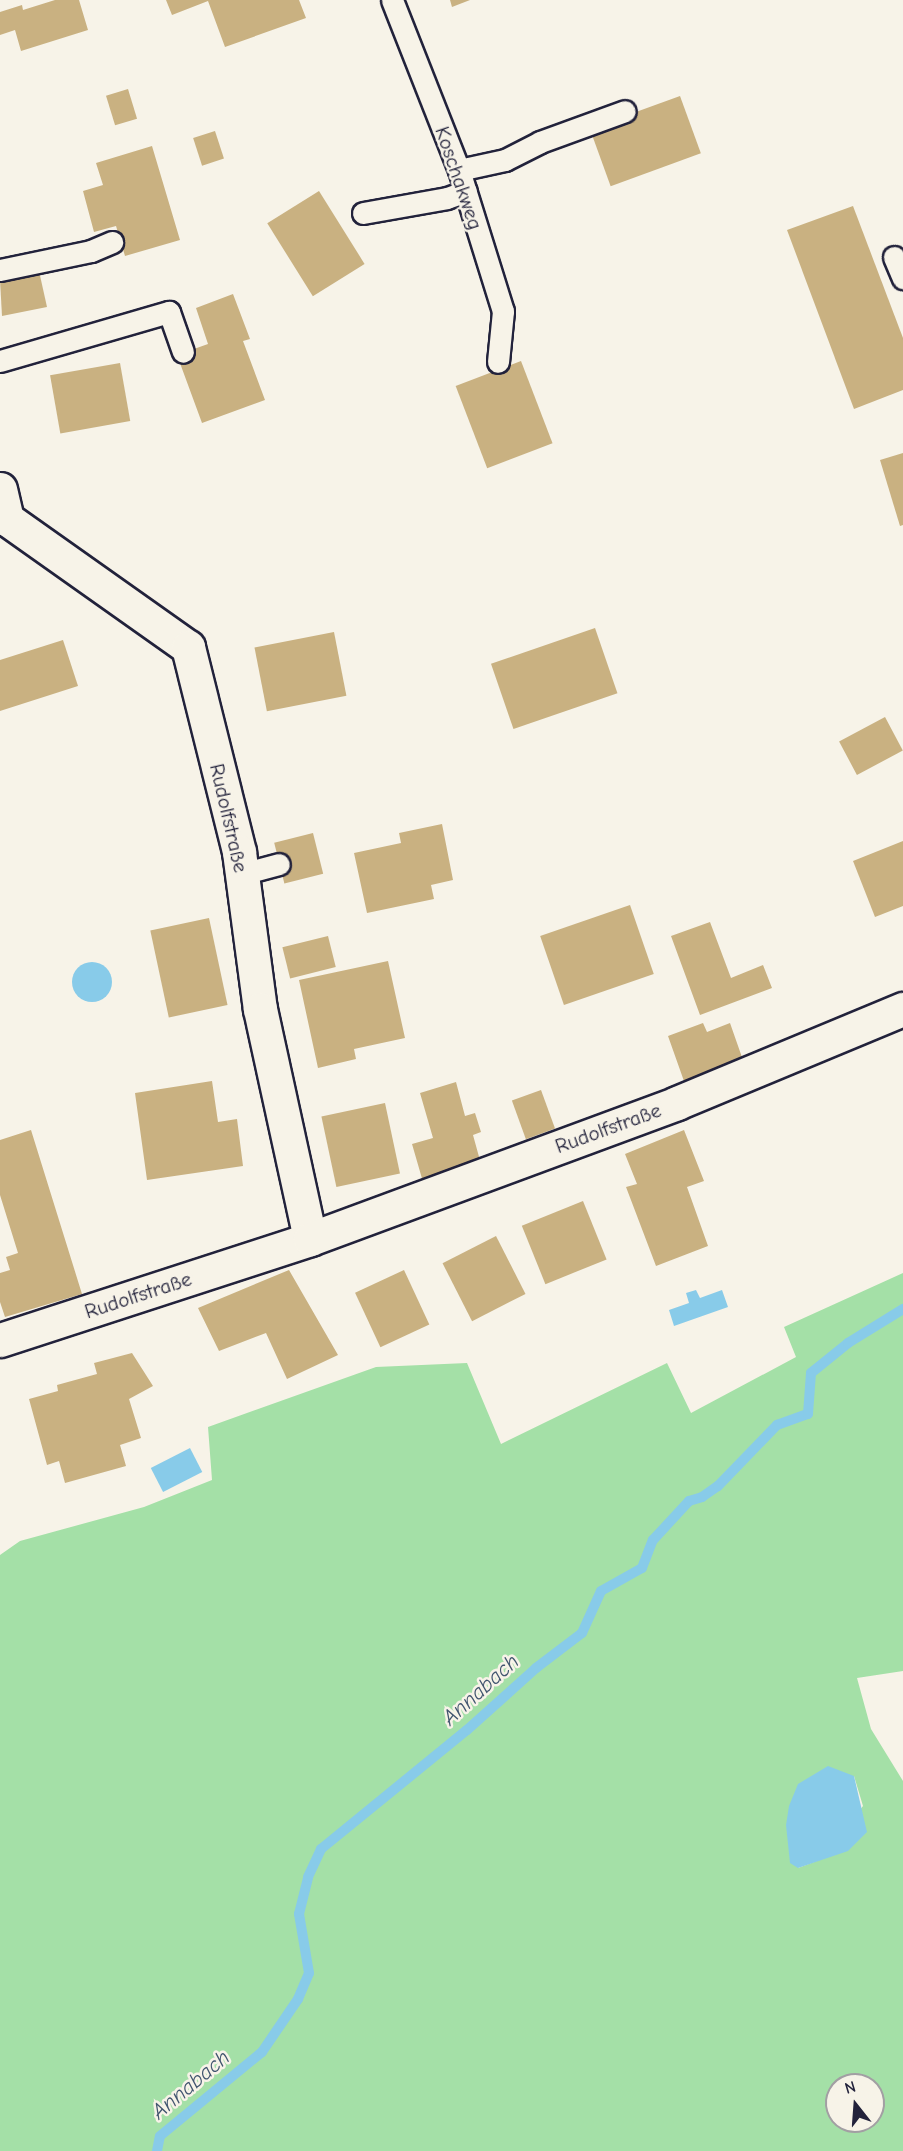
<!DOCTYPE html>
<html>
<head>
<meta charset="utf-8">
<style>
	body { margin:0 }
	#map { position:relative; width:903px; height:2151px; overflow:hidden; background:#f7f3e8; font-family:"Comic Neue",sans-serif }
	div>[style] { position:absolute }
	.green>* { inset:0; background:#a4e0a7 }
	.water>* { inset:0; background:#88cbe9; transform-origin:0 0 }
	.round { border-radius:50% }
	.stream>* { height:10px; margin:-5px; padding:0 5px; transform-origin:5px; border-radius:5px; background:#88cbe9 }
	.building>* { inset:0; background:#c9b181; transform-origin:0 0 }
	.roads { filter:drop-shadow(2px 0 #22223b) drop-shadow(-2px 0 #22223b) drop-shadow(0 2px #22223b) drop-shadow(0 -2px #22223b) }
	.lane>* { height:21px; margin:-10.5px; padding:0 10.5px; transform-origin:10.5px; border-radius:10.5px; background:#f7f3e8 }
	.street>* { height:33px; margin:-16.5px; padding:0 16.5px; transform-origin:16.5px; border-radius:16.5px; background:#f7f3e8 }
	span { translate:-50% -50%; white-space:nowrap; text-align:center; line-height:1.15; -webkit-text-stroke:5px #f7f3e8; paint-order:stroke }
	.street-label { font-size:21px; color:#22223b }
	.water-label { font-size:22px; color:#41556f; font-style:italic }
	.north { position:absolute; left:825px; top:2073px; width:60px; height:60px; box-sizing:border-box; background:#f7f3e8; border:2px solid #a29fa3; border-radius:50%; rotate:343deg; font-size:16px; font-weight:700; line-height:24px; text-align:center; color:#22223b }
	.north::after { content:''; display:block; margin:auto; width:21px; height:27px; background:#22223b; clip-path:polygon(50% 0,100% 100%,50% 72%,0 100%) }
</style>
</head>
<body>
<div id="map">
	<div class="green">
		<i style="clip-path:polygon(evenodd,903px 1273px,903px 1671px,857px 1678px,871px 1729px,903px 1781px,903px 2151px,0 2151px,0 1555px,20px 1541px,144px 1507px,212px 1480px,208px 1427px,376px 1367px,467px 1363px,501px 1444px,667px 1363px,691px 1413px,796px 1357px,784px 1327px,903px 1273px,854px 1776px,863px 1806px,822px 1859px,798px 1868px,854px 1776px,903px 1273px,837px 2085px,873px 2085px,873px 2121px,837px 2121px,837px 2085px)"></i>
	</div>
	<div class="water">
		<i class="round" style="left:72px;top:962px;width:40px;height:40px"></i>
		<i style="clip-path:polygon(696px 1290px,700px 1298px,722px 1290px,728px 1307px,674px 1326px,669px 1310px,689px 1303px,686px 1293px)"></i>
		<i style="left:190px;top:1448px;width:27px;height:44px;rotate:63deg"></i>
		<i style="clip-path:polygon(828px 1766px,854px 1776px,867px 1832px,848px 1851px,798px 1868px,790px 1863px,786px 1825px,789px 1806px,798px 1784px)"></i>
	</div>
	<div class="stream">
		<i style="left:157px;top:2151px;width:15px;rotate:-79deg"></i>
		<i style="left:160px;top:2136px;width:132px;rotate:-39.5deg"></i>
		<i style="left:262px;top:2052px;width:64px;rotate:-55.8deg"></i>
		<i style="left:298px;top:1999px;width:28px;rotate:-67deg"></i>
		<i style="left:309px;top:1973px;width:60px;rotate:-99.6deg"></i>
		<i style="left:299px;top:1914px;width:38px;rotate:-76deg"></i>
		<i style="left:308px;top:1877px;width:31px;rotate:-65deg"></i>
		<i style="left:321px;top:1849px;width:188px;rotate:-39.2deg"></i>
		<i style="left:467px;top:1730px;width:93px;rotate:-41.9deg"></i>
		<i style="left:536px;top:1668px;width:58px;rotate:-37.3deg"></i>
		<i style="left:582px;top:1633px;width:46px;rotate:-65.7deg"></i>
		<i style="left:601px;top:1591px;width:47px;rotate:-29.3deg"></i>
		<i style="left:642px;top:1568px;width:30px;rotate:-69deg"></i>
		<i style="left:653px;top:1540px;width:53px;rotate:-47.3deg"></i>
		<i style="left:689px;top:1501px;width:14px;rotate:-17deg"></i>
		<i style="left:702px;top:1497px;width:19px;rotate:-35deg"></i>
		<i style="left:718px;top:1486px;width:85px;rotate:-46deg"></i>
		<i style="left:777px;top:1425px;width:33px;rotate:-20deg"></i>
		<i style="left:808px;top:1414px;width:41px;rotate:-85.8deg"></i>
		<i style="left:811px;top:1373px;width:48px;rotate:-39deg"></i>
		<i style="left:848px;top:1343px;width:65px;rotate:-31.7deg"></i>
	</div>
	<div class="building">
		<i style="clip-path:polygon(55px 0,79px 0,88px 30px,21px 51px,15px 30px,0 35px,0 12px,22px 5px,23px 10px)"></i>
		<i style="clip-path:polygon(166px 0,299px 0,306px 18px,225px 47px,208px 1px,172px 15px)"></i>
		<i style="clip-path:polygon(450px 0,470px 0,452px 7px)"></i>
		<i style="left:128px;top:89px;width:31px;height:23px;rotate:73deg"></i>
		<i style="left:680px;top:96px;width:61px;height:96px;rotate:70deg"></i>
		<i style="left:215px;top:131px;width:29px;height:23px;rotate:72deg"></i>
		<i style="clip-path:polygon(152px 146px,180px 240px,125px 256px,116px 226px,94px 232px,83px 191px,103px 185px,96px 163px)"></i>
		<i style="left:319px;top:191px;width:86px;height:61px;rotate:58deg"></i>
		<i style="clip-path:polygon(853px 206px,903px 338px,903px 390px,854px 409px,787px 230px)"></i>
		<i style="clip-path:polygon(39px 271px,47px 307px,2px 316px,0 280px)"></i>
		<i style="clip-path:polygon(233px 294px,250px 339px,243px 341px,265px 400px,202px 423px,177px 355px,208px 344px,196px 308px)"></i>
		<i style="left:521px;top:361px;width:88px;height:70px;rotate:69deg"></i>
		<i style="left:120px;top:363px;width:59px;height:71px;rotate:80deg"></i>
		<i style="clip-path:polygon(903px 453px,903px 525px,900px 526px,880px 460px)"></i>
		<i style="left:595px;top:628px;width:69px;height:110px;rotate:71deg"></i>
		<i style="left:334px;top:632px;width:65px;height:81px;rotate:79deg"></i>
		<i style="clip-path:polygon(63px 640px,78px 686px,0 711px,0 660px)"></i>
		<i style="left:885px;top:717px;width:38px;height:52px;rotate:62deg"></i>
		<i style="clip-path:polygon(442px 824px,453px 880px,431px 885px,434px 899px,367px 913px,354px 853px,401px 843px,399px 833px)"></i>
		<i style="left:313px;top:833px;width:42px;height:40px;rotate:76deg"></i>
		<i style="clip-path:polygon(903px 841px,903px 906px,875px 917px,853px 861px)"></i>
		<i style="left:630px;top:905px;width:73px;height:95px;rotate:71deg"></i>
		<i style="left:209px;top:918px;width:89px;height:60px;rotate:78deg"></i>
		<i style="clip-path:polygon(710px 922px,731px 978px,763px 965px,772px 988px,700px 1015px,671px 936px)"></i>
		<i style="left:328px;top:936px;width:32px;height:47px;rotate:76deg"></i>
		<i style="clip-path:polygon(388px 961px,405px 1038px,354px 1049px,356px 1059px,318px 1068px,299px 980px)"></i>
		<i style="clip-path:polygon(703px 1023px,707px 1032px,730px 1023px,744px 1063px,685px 1084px,668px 1036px)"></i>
		<i style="clip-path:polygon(212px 1081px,218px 1122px,237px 1119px,243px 1166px,147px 1180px,135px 1093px)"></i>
		<i style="clip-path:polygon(456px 1082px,465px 1116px,475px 1113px,481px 1132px,473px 1135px,481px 1164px,423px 1182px,412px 1144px,433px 1138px,420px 1093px)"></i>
		<i style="left:541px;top:1090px;width:41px;height:31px;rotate:70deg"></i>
		<i style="left:385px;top:1103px;width:72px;height:65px;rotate:78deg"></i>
		<i style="clip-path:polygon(31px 1130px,82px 1294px,5px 1317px,0 1302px,0 1273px,10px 1270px,6px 1257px,18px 1253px,0 1195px,0 1140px)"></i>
		<i style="clip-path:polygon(684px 1130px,704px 1181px,687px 1187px,708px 1246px,656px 1266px,626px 1187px,637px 1184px,625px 1154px)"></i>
		<i style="left:583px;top:1201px;width:63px;height:66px;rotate:68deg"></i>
		<i style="left:496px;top:1236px;width:65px;height:60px;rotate:63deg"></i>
		<i style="clip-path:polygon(289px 1270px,338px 1355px,287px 1379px,266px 1333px,219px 1351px,198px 1308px)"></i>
		<i style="left:404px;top:1270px;width:60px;height:54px;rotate:65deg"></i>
		<i style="clip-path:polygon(132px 1353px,153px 1386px,129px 1399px,141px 1438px,120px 1445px,126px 1466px,65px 1483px,59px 1461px,47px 1465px,29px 1399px,58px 1391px,57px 1385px,97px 1374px,94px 1363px)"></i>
	</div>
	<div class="roads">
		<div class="lane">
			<i style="left:392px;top:0;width:183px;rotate:68.5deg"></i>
			<i style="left:459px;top:170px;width:148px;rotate:72.7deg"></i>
			<i style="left:503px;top:311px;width:51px;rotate:95.6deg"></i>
			<i style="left:459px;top:170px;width:47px;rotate:-12.3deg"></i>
			<i style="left:505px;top:160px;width:39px;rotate:-27deg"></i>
			<i style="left:540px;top:142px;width:90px;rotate:-20deg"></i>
			<i style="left:363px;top:213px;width:85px;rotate:-10.1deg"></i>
			<i style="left:447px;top:198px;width:20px;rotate:-20deg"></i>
			<i style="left:894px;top:257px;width:23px;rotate:67deg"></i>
			<i style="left:0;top:270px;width:93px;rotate:-11.8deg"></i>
			<i style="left:91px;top:251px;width:23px;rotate:-23deg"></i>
			<i style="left:0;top:361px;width:176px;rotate:-16.2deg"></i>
			<i style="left:169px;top:312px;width:42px;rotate:70.7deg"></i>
			<i style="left:242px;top:874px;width:38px;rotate:-15deg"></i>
		</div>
		<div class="street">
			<i style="left:0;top:489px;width:31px;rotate:77deg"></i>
			<i style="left:7px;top:519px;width:222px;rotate:35.3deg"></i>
			<i style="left:188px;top:647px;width:211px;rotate:76deg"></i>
			<i style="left:239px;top:852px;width:158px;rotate:82.4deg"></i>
			<i style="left:260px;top:1009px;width:235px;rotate:77.7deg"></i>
			<i style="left:0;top:1340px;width:326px;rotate:-18deg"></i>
			<i style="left:310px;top:1239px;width:391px;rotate:-20.3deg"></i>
			<i style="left:677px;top:1103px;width:245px;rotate:-22.6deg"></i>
		</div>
	</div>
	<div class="street-label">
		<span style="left:459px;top:178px;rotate:71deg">Koschakweg</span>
		<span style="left:229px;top:818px;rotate:77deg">Rudolfstraße</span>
		<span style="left:608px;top:1128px;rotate:-20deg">Rudolfstraße</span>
		<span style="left:138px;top:1295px;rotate:-18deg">Rudolfstraße</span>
	</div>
	<div class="water-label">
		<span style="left:481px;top:1690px;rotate:-42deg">Annabach</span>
		<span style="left:191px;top:2085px;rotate:-40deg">Annabach</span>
	</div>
	<div class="north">N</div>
</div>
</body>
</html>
